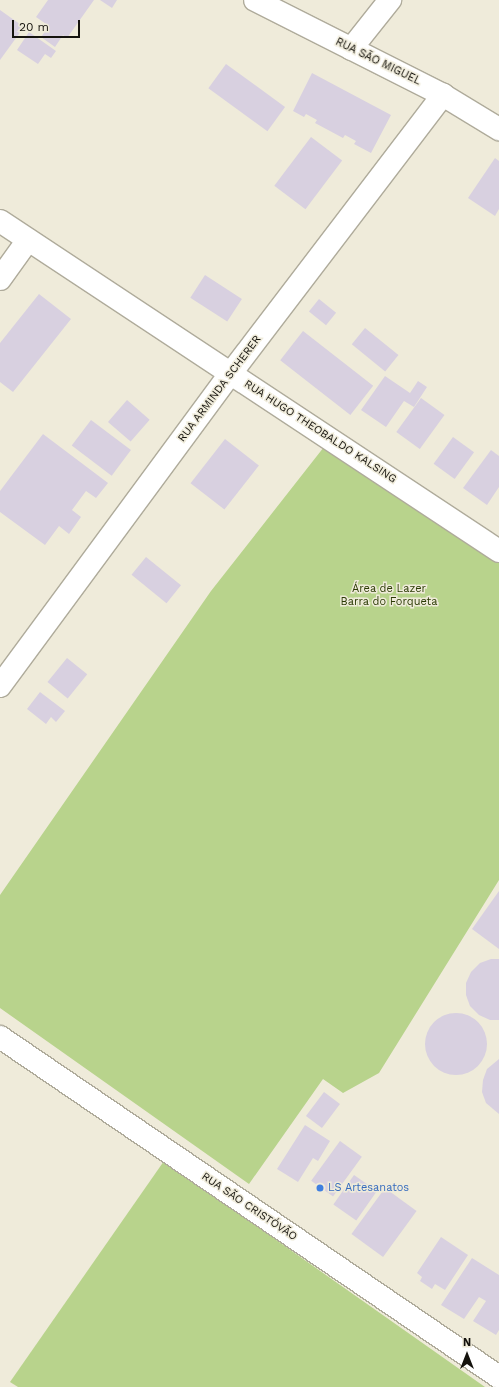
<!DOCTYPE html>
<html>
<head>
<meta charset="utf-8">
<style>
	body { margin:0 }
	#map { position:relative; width:499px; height:1387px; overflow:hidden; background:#efebda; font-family:"Work Sans",sans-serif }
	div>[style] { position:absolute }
	.green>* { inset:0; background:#b8d38c }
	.building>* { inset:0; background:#d8d0e0; transform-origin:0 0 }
	.round { border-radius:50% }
	.roads { filter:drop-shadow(1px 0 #afab9b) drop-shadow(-1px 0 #afab9b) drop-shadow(0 1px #afab9b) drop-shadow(0 -1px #afab9b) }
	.minor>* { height:22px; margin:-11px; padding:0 11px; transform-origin:11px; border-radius:11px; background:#fff }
	.dots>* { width:11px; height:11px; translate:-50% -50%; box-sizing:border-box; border:2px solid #efebda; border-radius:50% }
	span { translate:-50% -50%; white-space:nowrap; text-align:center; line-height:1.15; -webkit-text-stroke:3px #efebda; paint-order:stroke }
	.street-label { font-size:11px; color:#15130e }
	.park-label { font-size:11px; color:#2b3b04 }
	.shop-label { font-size:11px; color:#366cbe }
	.left { translate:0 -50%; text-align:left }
	.north { position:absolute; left:447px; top:1335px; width:40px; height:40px; -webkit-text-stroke:3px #efebda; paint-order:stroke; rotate:0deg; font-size:11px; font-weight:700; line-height:16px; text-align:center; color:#15130e }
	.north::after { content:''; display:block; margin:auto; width:14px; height:18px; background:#15130e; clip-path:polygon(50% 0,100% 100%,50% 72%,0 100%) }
	.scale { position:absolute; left:12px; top:20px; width:68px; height:18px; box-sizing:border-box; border:2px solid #15130e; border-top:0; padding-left:5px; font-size:12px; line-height:14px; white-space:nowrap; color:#15130e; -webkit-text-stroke:3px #efebda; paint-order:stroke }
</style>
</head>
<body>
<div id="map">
	<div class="green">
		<i style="clip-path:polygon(331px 438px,499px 555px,499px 880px,379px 1073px,343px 1093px,323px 1079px,249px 1184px,0 1008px,0 895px,211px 591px)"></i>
		<i style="clip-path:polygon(164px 1161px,485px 1387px,18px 1387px,10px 1382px)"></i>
	</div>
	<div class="building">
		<i style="clip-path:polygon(48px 0,94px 0,67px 38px,63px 35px,55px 47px,41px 37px,49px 26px,36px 17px)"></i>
		<i style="clip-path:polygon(100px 0,117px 0,112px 8px)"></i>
		<i style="clip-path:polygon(0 10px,24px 27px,0 60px)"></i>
		<i style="clip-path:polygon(29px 32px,56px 51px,51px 58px,45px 54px,38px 64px,17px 50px)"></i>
		<i style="left:226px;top:64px;width:73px;height:30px;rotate:36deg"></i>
		<i style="clip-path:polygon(312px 73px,391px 115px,371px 153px,354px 144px,356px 141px,345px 135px,343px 138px,315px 123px,317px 120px,306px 114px,304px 117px,293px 111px)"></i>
		<i style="left:311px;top:137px;width:39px;height:61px;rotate:37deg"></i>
		<i style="clip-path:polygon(495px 158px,499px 161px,499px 209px,495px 216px,468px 198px)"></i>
		<i style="left:205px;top:275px;width:44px;height:27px;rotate:33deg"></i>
		<i style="clip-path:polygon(39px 294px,71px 319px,13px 392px,0 382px,0 343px)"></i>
		<i style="left:319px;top:299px;width:22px;height:16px;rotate:39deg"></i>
		<i style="left:365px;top:328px;width:43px;height:21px;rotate:39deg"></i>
		<i style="left:303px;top:331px;width:89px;height:37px;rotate:38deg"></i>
		<i style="clip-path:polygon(385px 376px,410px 393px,418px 381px,427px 387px,414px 407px,404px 401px,386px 427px,361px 410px)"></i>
		<i style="left:421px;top:398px;width:29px;height:42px;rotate:36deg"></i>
		<i style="left:127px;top:400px;width:30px;height:29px;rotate:41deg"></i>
		<i style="left:91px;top:420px;width:50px;height:32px;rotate:37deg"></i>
		<i style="clip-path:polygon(43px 434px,108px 483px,96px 498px,86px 491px,72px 510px,81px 517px,69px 534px,59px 526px,45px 545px,0 512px,0 491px)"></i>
		<i style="left:453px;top:437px;width:26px;height:33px;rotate:36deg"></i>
		<i style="left:225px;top:439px;width:43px;height:56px;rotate:38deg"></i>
		<i style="clip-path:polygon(491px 450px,499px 456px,499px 487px,487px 505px,463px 488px)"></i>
		<i style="left:146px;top:557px;width:45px;height:23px;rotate:39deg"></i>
		<i style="left:67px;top:658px;width:26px;height:31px;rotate:39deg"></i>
		<i style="clip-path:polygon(40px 692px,65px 711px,56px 722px,51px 717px,46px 724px,27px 709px)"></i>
		<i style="clip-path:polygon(499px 891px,499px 949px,472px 929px)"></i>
		<i style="clip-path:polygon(491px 959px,499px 959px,499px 1020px,490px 1020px,479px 1015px,470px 1006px,466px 995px,466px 983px,471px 972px,480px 963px)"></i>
		<i class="round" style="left:425px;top:1013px;width:62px;height:62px"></i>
		<i style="clip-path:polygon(499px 1059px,499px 1114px,486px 1103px,482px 1092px,483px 1080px,487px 1069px)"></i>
		<i style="left:324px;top:1092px;width:20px;height:30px;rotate:37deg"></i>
		<i style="clip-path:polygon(305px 1125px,330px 1141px,318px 1161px,313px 1158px,298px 1182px,277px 1169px)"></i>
		<i style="left:340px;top:1141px;width:27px;height:49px;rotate:36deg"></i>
		<i style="left:354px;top:1175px;width:28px;height:36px;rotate:35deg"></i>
		<i style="left:385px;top:1188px;width:39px;height:57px;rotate:36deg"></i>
		<i style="clip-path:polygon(441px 1237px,468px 1255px,445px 1290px,435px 1284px,432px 1289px,420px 1281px,422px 1277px,417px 1273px)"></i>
		<i style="clip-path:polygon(472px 1258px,499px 1275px,499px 1330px,496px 1335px,473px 1321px,486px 1301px,479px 1297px,464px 1319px,441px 1305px)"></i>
	</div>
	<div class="roads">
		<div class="minor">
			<i style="left:255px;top:0;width:211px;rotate:26.8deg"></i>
			<i style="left:443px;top:95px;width:66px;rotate:31.3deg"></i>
			<i style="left:351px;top:49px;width:63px;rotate:-51.5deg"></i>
			<i style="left:0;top:221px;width:598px;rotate:33.48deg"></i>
			<i style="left:0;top:279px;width:48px;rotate:-54.3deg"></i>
			<i style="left:0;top:686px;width:389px;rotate:-53.6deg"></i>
			<i style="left:231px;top:373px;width:350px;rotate:-52.7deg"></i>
			<i style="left:0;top:1037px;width:604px;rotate:34.27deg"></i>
		</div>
	</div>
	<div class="dots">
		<i style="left:320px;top:1188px;background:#3f7fe0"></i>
	</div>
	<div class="street-label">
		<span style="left:378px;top:62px;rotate:26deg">RUA SÃO MIGUEL</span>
		<span style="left:220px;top:389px;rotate:-53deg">RUA ARMINDA SCHERER</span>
		<span style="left:320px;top:432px;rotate:33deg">RUA HUGO THEOBALDO KALSING</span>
		<span style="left:249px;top:1207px;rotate:34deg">RUA SÃO CRISTÓVÃO</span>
	</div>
	<div class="park-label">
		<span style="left:389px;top:596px">Área de Lazer<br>Barra do Forqueta</span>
	</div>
	<div class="shop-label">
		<span class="left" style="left:328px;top:1188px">LS Artesanatos</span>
	</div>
	<div class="north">N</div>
	<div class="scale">20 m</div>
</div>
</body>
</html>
